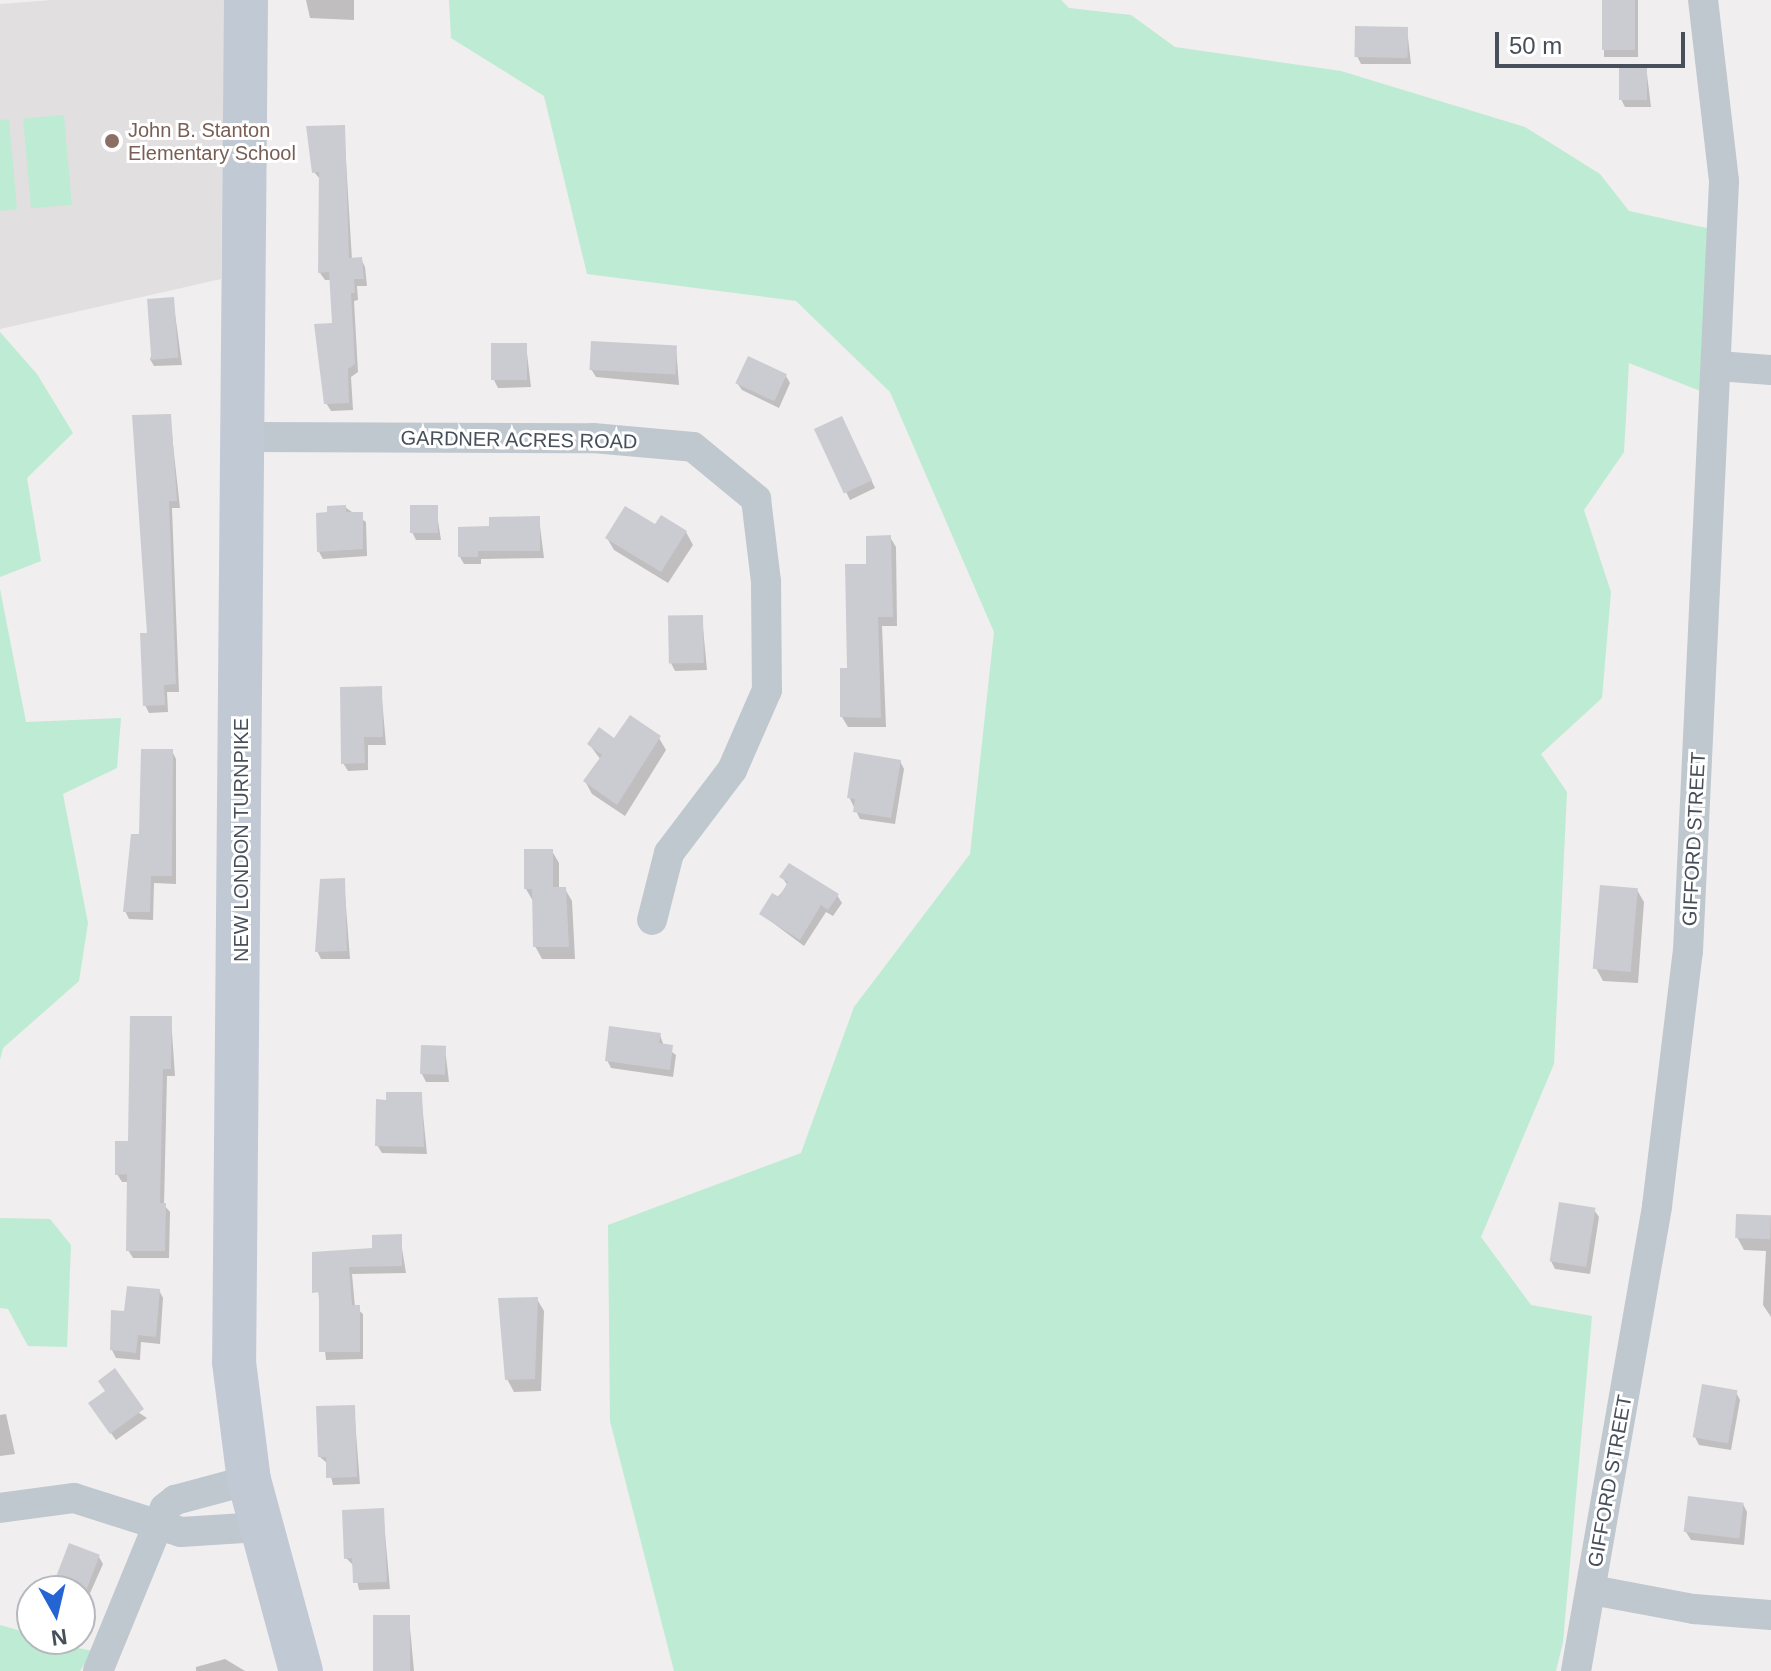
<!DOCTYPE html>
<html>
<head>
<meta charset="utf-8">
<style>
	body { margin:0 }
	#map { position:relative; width:1771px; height:1671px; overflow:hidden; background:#f0eeee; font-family:Arial,sans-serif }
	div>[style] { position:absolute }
	.education>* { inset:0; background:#e1dfdf }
	.green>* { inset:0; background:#beebd3; transform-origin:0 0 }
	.shadow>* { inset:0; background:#0003; transform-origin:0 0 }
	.building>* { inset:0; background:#cbccd2; transform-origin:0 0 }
	.minor>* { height:30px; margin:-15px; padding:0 15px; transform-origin:15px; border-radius:15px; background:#bfc7cf }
	.secondary>* { height:44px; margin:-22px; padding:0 22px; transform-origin:22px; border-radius:22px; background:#c1c9d5 }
	.dots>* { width:22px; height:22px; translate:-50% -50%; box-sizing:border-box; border:4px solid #fff; border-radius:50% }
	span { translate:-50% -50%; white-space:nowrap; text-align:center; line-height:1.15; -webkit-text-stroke:6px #fff; paint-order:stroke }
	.education-label { font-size:20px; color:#785e54 }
	.left { translate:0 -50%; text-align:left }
	.street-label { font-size:20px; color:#474f5a }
	.north { position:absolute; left:16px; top:1575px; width:80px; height:80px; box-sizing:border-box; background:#fff; border:2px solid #b5b9bd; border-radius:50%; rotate:172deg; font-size:22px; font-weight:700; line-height:32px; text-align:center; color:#474f5a }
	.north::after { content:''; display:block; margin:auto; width:28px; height:36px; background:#2565d3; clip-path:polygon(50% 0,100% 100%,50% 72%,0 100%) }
	.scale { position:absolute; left:1495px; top:32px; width:190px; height:36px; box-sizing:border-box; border:4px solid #474f5a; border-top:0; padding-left:10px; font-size:24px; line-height:28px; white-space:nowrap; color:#474f5a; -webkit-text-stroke:6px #fff; paint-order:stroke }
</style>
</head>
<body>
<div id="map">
	<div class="education">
		<i style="clip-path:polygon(52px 0,225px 0,221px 279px,0 329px,0 4px)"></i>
	</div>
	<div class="green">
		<i style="clip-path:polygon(449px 0,1061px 0,1069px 8px,1131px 15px,1175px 47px,1341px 71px,1525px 127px,1600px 174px,1629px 211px,1711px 229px,1703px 392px,1629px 363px,1624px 452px,1584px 510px,1611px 592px,1602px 698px,1541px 754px,1567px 792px,1554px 1064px,1481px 1237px,1531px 1305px,1592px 1316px,1563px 1642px,1556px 1671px,674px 1671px,610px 1421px,608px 1225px,801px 1153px,854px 1007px,970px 854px,994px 632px,890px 392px,796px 301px,587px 274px,544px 96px,451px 38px)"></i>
		<i style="left:64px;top:115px;width:90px;height:41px;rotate:85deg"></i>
		<i style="clip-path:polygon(9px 119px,17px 209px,0 211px,0 120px)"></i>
		<i style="clip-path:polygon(0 332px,37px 374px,73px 433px,27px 478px,41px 561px,0 577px)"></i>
		<i style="clip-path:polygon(0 589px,26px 722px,121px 718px,117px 768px,63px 794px,88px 923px,79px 981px,3px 1048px,0 1060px)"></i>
		<i style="clip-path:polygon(0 1218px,50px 1219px,71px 1245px,67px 1347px,28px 1346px,8px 1309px,0 1308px)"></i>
		<i style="clip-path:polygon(0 1625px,32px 1634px,32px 1639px,93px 1651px,80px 1671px,0 1671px)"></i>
	</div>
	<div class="shadow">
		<i style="clip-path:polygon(306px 0,354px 0,354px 20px,310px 18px)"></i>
		<i style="left:1604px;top:0;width:34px;height:57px"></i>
		<i style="clip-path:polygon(1407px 29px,1411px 64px,1361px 64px,1357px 56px)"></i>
		<i style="clip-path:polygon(1646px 66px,1651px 107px,1625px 107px,1621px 99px)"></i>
		<i style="clip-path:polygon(344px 127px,352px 260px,361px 259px,365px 267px,367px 286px,357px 286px,358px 300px,354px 301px,358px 372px,351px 377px,353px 410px,331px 411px,326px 403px,335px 325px,331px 280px,325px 280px,320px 273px,321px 180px,314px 172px)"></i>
		<i style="clip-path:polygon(173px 299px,182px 365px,154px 366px,150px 359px)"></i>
		<i style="clip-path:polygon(526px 345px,531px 387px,498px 388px,494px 380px)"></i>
		<i style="clip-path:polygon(676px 347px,679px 385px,596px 377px,591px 369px)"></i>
		<i style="clip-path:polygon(786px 376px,790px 383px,779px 408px,742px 390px,737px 383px)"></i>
		<i style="clip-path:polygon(170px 417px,180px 508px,172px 508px,179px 692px,167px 692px,168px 712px,149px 713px,145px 705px,149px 635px)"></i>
		<i style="clip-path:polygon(846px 426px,875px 488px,850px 500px,816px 431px)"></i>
		<i style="clip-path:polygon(345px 507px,366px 522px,367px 556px,323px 559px,319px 552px)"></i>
		<i style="clip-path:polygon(436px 507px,441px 540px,416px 540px,412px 532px)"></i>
		<i style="clip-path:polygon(539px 518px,544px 558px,481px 559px,481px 564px,464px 564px,460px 557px,491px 528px)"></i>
		<i style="clip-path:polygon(655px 527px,686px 532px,693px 545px,668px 583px,614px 550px,607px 538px)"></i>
		<i style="clip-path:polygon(890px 537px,896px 547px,897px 626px,882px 626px,886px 727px,848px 727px,842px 717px,868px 566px)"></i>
		<i style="clip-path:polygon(702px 617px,707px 670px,675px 671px,671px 663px)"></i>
		<i style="clip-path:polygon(381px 688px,386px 745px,368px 745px,368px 770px,348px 771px,343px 763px)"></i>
		<i style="clip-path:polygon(659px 738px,666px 750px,625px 816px,592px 794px,585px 781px,601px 760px,589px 744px)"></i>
		<i style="clip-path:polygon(172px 751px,176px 759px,176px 884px,154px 883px,153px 920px,129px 919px,125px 911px,141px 836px)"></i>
		<i style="clip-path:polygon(900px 761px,904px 769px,895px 824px,860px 819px,849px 797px)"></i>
		<i style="clip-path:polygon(552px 851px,559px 863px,559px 889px,565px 889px,572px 901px,575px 959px,542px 959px,535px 946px,533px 901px,526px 889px)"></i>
		<i style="clip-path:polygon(782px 877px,837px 895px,842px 903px,833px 916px,826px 912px,804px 946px,761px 914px,788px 886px)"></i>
		<i style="clip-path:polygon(344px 880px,350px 959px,321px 959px,317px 951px)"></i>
		<i style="clip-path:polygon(1637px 890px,1644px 902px,1638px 983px,1603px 981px,1596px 968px)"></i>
		<i style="clip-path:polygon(171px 1018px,175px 1076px,167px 1076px,164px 1205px,170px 1212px,169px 1258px,133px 1258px,128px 1250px,129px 1182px,122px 1182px,117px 1174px)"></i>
		<i style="clip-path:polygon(660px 1035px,664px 1046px,676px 1055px,673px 1077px,611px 1068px,607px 1060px)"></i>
		<i style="clip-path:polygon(445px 1048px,449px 1082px,426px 1082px,422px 1074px)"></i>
		<i style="clip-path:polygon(421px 1094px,427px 1154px,382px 1153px,377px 1145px)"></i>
		<i style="clip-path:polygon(1594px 1210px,1599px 1217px,1590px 1274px,1555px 1269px,1551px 1261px)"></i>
		<i style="clip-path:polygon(1771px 1217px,1771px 1317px,1763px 1305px,1766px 1251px,1744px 1250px,1737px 1237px)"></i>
		<i style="clip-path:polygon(400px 1236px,406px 1273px,352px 1274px,355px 1307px,363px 1314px,363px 1359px,326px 1360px,314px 1254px,375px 1250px)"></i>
		<i style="clip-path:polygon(159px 1290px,163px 1298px,160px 1344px,141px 1342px,140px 1360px,116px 1358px,112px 1350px,126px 1314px)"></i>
		<i style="clip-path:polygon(537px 1299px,544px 1311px,541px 1391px,514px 1392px,507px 1379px)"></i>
		<i style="clip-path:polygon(107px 1392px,147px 1418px,116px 1440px,95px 1411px)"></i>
		<i style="clip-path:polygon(1736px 1392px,1740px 1400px,1731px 1450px,1699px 1445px,1695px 1437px)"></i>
		<i style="clip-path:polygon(354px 1407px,360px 1484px,333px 1485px,328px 1464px,320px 1457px)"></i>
		<i style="clip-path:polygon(6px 1414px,15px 1454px,0 1456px,0 1415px)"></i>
		<i style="clip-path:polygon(1743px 1504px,1747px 1512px,1744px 1545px,1691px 1540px,1686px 1532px)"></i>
		<i style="clip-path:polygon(383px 1511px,390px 1589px,359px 1590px,354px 1566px,346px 1558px)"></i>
		<i style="clip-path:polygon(99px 1557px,103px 1564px,87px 1600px,80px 1598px,80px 1591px,60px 1591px,56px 1583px)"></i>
		<i style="clip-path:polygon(409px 1617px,414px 1671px,379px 1671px)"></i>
		<i style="clip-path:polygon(225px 1659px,245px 1671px,196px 1671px,196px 1667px)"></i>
	</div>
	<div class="building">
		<i style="left:1602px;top:0;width:33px;height:50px"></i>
		<i style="left:1355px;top:26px;width:53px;height:31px;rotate:1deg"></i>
		<i style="left:1619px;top:64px;width:28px;height:36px"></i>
		<i style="clip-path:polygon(345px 125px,349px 258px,362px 257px,364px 279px,354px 279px,355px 293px,351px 293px,355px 364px,348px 369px,349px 403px,324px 404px,314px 324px,332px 323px,329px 272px,318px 273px,319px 172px,312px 173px,306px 126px)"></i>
		<i style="left:174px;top:297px;width:61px;height:27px;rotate:86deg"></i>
		<i style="left:591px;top:341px;width:86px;height:29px;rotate:3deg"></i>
		<i style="left:491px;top:343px;width:36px;height:37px"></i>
		<i style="left:748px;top:356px;width:43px;height:30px;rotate:25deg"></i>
		<i style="clip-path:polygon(171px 414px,177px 501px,169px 501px,176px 684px,164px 685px,165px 705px,143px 706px,140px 633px,147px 633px,132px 415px)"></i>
		<i style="left:842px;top:416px;width:71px;height:31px;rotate:65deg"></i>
		<i style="clip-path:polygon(346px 505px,346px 512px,363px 512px,363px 549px,317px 552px,316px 513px,327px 512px,327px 506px)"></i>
		<i style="left:410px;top:505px;width:28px;height:28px"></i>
		<i style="clip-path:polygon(625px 506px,655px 524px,661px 515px,687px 531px,661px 572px,605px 538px)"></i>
		<i style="clip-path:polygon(540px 516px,540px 551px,478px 551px,478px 557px,458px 557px,458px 527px,489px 526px,489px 517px)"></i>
		<i style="clip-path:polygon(891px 535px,893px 617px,878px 617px,881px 718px,840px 717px,840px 668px,847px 668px,845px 564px,866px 564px,866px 536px)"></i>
		<i style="left:703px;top:615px;width:48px;height:35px;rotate:89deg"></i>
		<i style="clip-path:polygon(382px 686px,383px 737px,364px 737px,365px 763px,341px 764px,340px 687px)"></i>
		<i style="clip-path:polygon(630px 715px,661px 736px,617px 805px,583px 781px,602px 755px,587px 744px,599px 727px,614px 738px)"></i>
		<i style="clip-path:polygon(141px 749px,173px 749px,172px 876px,151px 876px,150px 912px,123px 912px,131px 834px,139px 834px)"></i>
		<i style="clip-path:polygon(854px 752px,901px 760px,891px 818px,853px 812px,855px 799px,847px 798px)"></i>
		<i style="clip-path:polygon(524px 849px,553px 849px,553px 887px,566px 887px,569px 947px,533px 947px,532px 889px,524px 889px)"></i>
		<i style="clip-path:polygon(789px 863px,839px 894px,828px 910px,821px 905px,800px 940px,759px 914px,772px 893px,779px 897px,788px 882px,779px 877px)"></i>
		<i style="clip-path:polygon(345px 878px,347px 951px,315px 952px,320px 879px)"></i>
		<i style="left:1600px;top:885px;width:38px;height:84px;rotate:5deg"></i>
		<i style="clip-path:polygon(130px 1016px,172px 1016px,171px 1069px,163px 1069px,160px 1203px,166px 1203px,165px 1251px,126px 1251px,127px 1174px,115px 1175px,115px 1141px,128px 1141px)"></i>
		<i style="clip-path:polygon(609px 1026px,661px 1033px,659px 1043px,673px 1045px,670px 1070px,605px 1061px)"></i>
		<i style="left:421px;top:1045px;width:25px;height:29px;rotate:2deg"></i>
		<i style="clip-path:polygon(386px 1092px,422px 1092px,424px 1147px,375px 1146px,376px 1099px,386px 1100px)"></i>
		<i style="left:1559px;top:1202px;width:37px;height:60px;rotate:9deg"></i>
		<i style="left:1736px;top:1214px;width:35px;height:24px;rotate:2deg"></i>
		<i style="clip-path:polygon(402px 1234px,402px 1266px,349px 1267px,352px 1305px,360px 1305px,360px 1352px,319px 1352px,319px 1292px,312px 1293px,312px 1252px,372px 1248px,372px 1235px)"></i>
		<i style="clip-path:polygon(127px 1286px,160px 1289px,156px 1337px,138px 1335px,136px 1353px,110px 1350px,111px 1310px,124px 1311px)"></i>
		<i style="clip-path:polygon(538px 1297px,535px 1379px,505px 1380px,498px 1298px)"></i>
		<i style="clip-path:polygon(115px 1368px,144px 1409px,110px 1434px,88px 1403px,105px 1391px,98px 1381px)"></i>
		<i style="left:1702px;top:1384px;width:36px;height:54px;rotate:10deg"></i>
		<i style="clip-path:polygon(355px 1405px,357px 1477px,326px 1478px,326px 1457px,318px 1457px,316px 1406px)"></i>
		<i style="left:1688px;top:1496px;width:56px;height:36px;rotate:7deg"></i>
		<i style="clip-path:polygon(384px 1508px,387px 1582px,353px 1583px,352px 1558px,344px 1559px,342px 1510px)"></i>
		<i style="left:69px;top:1543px;width:33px;height:43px;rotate:21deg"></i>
		<i style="left:373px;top:1615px;width:37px;height:56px"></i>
	</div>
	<div class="minor">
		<i style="left:1718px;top:366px;width:53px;rotate:4.3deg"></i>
		<i style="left:243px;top:437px;width:350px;rotate:0.2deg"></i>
		<i style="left:593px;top:438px;width:100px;rotate:5.1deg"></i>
		<i style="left:693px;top:447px;width:82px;rotate:39.5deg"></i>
		<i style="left:756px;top:499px;width:84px;rotate:83.1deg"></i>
		<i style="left:766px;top:582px;width:108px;rotate:89.5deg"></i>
		<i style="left:767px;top:690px;width:87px;rotate:113.6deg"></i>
		<i style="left:732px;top:770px;width:104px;rotate:127.2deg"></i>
		<i style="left:669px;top:853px;width:69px;rotate:104.2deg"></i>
		<i style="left:0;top:1508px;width:75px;rotate:-7.7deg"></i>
		<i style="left:74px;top:1498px;width:112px;rotate:17.6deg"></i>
		<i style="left:181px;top:1532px;width:80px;rotate:-3.6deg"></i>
		<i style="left:1592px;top:1590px;width:104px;rotate:10.6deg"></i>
		<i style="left:1694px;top:1609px;width:77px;rotate:4.5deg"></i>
		<i style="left:98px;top:1671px;width:176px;rotate:-67.7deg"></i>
		<i style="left:165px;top:1508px;width:13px;rotate:-39deg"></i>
		<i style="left:175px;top:1500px;width:77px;rotate:-15.1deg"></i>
		<i style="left:1576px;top:1671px;width:472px;rotate:-80.1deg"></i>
		<i style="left:1657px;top:1206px;width:257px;rotate:-83.1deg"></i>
		<i style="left:1688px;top:951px;width:771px;rotate:-87.32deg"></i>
		<i style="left:1724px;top:181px;width:182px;rotate:-96.6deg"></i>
	</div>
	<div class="secondary">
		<i style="left:246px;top:0;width:1362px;rotate:90.5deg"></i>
		<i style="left:234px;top:1362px;width:119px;rotate:82.8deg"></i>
		<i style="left:249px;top:1480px;width:198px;rotate:74.8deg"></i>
	</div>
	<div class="dots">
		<i style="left:112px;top:141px;background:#8d6e63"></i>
	</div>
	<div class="education-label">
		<span class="left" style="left:128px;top:142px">John B. Stanton<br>Elementary School</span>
	</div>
	<div class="street-label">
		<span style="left:519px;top:440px;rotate:1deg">GARDNER ACRES ROAD</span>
		<span style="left:1694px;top:839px;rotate:-87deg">GIFFORD STREET</span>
		<span style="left:241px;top:840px;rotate:-90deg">NEW LONDON TURNPIKE</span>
		<span style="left:1610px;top:1481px;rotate:-80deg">GIFFORD STREET</span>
	</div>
	<div class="north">N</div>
	<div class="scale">50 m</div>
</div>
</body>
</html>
